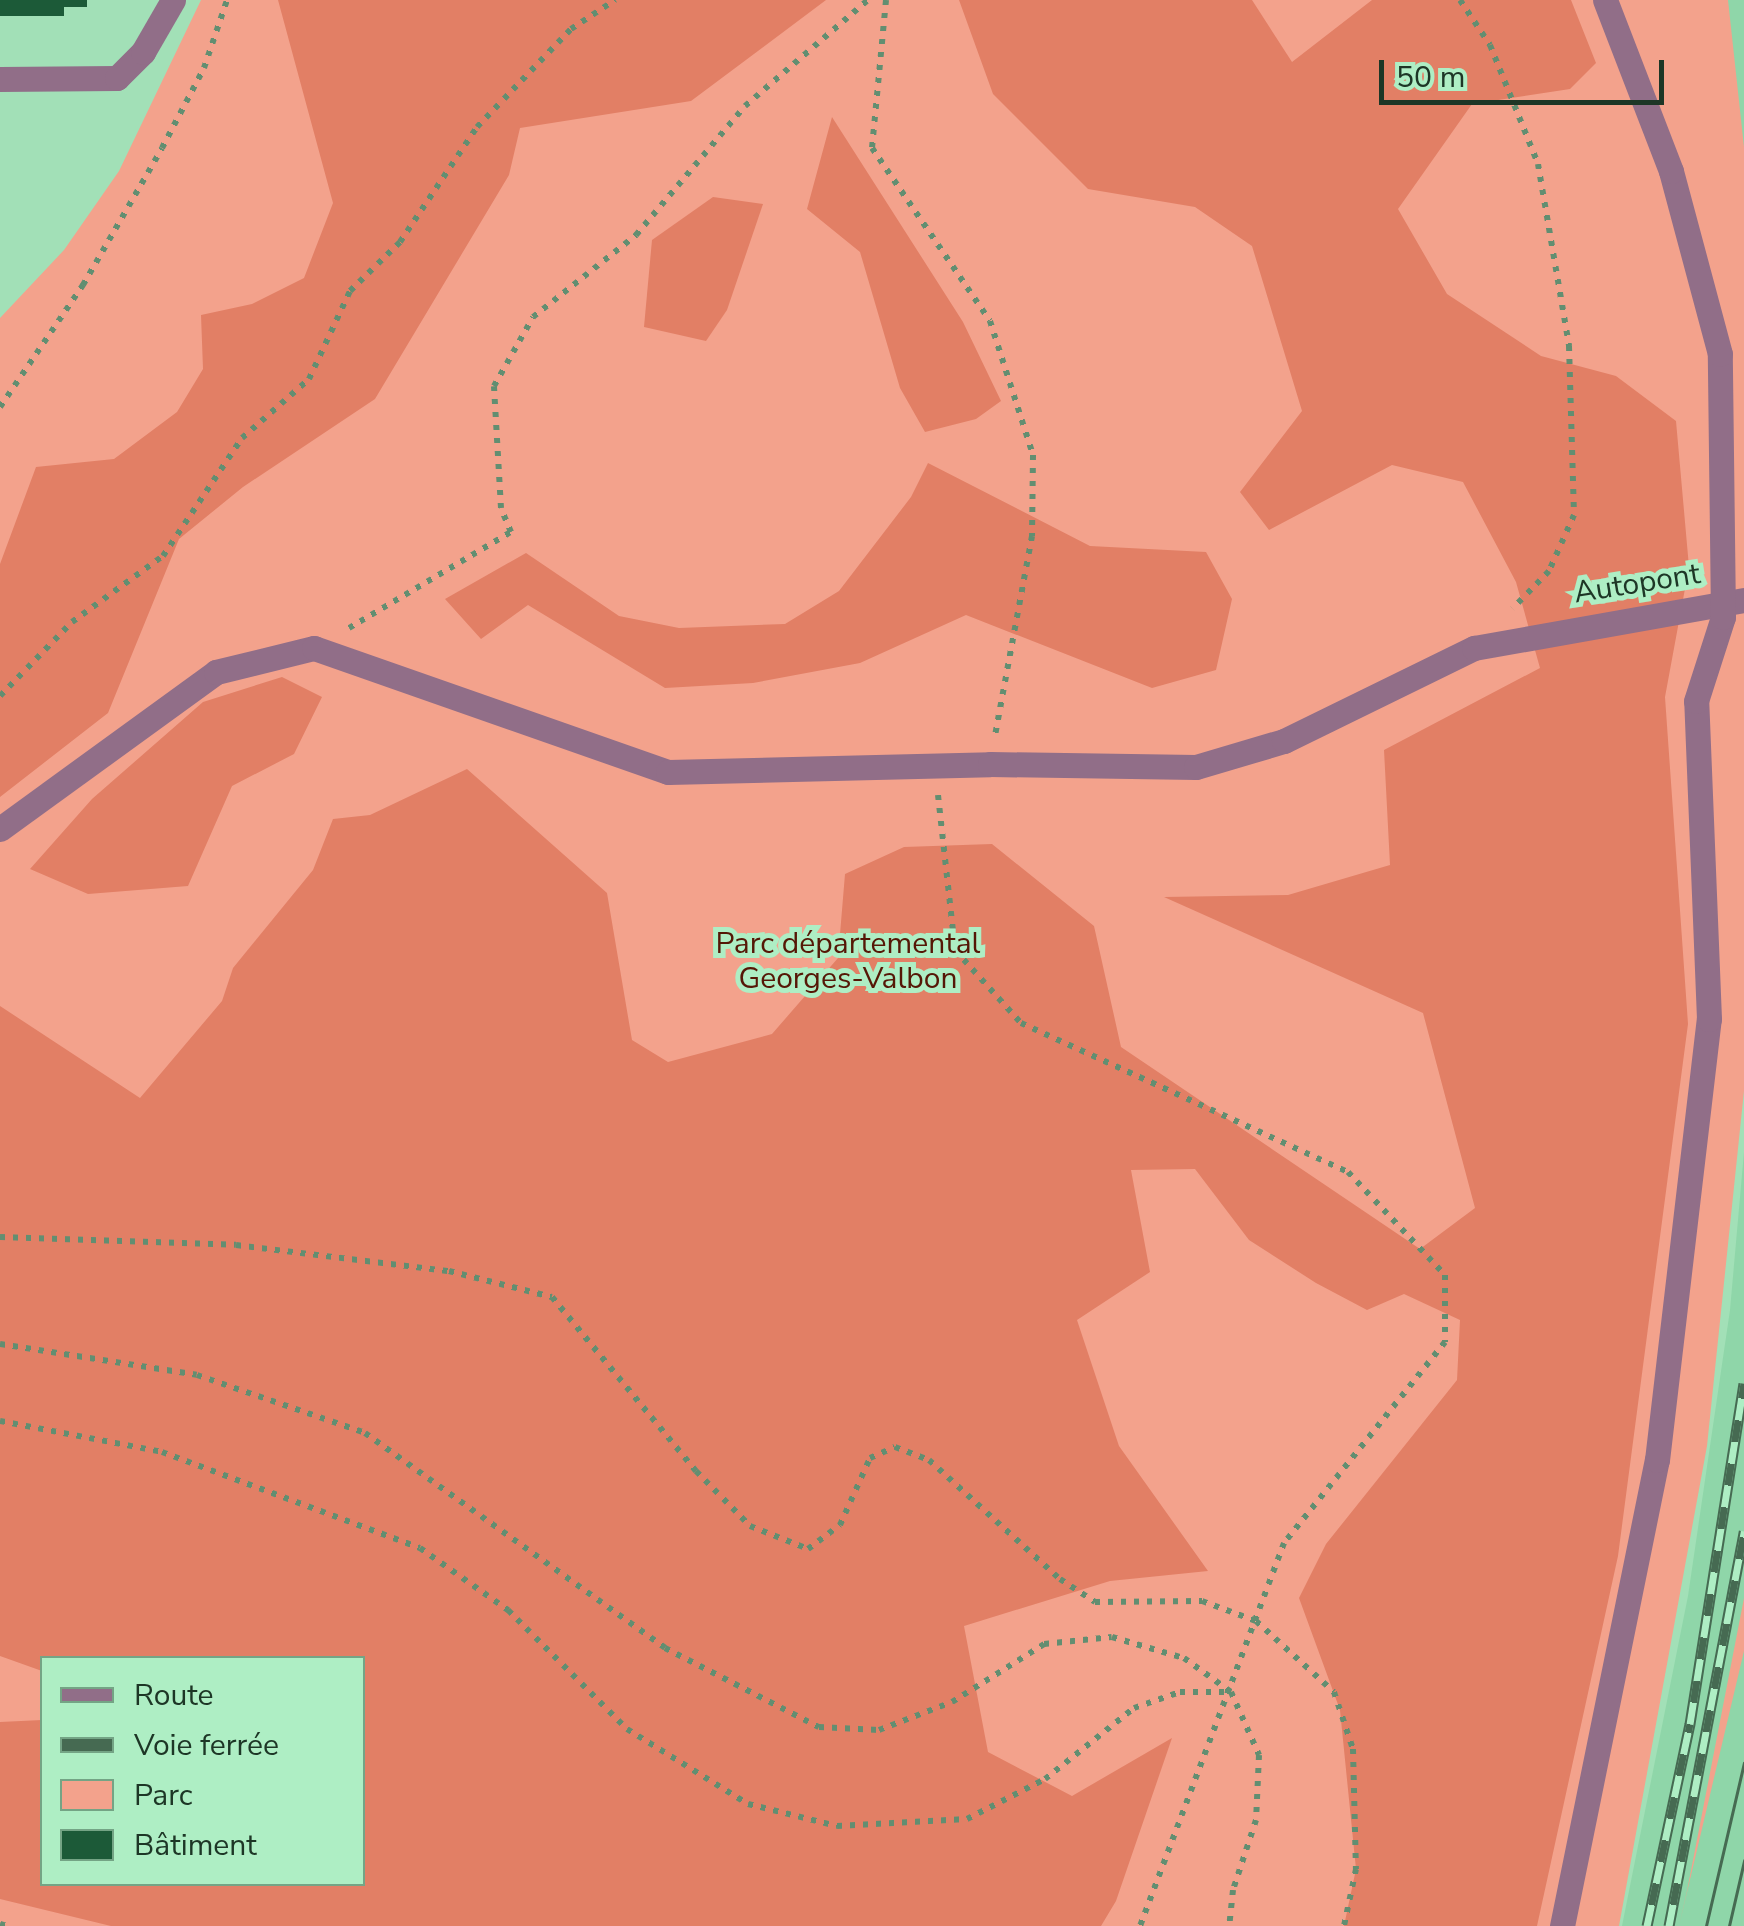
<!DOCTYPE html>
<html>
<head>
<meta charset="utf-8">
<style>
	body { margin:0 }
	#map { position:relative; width:1744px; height:1926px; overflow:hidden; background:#a2e0b7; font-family:"Nunito Sans",sans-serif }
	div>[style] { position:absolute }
	.built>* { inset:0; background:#8fd6a9 }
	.green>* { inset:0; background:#f3a28c }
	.forest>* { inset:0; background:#e27f65 }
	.building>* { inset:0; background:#1c5a38 }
	.path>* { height:6px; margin-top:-3px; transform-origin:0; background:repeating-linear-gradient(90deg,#628e71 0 5px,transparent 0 13px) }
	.minor>* { height:25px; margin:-12.5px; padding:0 12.5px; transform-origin:12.5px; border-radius:12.5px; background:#916e88 }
	.tram>* { height:2.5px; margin:-1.25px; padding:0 1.25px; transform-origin:1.25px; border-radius:1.25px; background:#466a52 }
	.rail>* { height:11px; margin-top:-5.5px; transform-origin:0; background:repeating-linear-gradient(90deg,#aeeec4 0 22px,#466a52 0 44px); box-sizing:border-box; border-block:2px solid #466a52 }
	span { translate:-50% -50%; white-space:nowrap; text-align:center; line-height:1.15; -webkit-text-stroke:10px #aeeec4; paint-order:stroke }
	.street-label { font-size:30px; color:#1d3626 }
	.park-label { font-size:30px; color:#551706 }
	.legend { position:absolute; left:40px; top:1656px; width:325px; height:230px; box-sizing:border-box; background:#aeeec4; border:2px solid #74a485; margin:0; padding:12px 18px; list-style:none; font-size:30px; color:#1d3626 }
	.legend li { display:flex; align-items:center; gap:20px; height:50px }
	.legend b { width:50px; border:2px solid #74a485 }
	.scale { position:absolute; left:1379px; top:60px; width:285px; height:45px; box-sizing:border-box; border:5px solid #1d3626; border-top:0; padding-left:12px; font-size:30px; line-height:35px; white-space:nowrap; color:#1d3626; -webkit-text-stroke:8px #aeeec4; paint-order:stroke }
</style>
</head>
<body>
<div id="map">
	<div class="built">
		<i style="clip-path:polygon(1725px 0,1744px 0,1744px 204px)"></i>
		<i style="clip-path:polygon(1744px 1152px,1744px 1926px,1622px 1926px,1688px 1596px,1730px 1310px)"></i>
	</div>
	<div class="green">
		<i style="clip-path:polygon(evenodd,201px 0,1728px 0,1744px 147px,1744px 1091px,1707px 1446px,1619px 1926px,0 1926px,0 318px,64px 250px,119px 171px,201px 0,42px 1658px,362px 1658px,362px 1884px,42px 1884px,42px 1658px)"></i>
		<i style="clip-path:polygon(1744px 1598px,1744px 1651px,1679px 1926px,1687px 1891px)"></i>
	</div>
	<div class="forest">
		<i style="clip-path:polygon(278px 0,826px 0,691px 101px,520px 128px,509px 175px,375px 399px,243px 487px,179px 539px,108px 713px,0 797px,0 564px,36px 467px,114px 459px,177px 412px,203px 369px,201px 315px,252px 304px,304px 278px,333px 203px)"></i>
		<i style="clip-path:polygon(959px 0,1252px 0,1292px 62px,1372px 0,1571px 0,1596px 63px,1570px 89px,1472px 104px,1398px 209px,1447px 294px,1541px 356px,1616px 376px,1676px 421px,1689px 567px,1665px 697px,1688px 1024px,1618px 1556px,1537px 1926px,1344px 1926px,1356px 1869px,1340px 1710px,1299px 1598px,1326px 1544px,1457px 1380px,1460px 1320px,1404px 1294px,1367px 1310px,1316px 1283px,1249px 1240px,1195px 1169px,1131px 1170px,1150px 1272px,1077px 1320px,1119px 1446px,1208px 1571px,1110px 1581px,964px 1626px,988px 1752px,1072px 1796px,1172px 1738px,1116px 1901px,1101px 1926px,111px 1926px,0 1899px,0 1722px,42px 1720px,42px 1884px,362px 1884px,362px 1658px,42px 1658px,42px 1671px,0 1656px,0 1006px,140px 1098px,222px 1001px,233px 968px,313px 870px,333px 819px,370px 815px,467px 769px,607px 893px,632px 1040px,668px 1062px,772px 1034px,838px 958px,845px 874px,904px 847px,992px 844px,1094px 926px,1121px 1047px,1420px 1249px,1475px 1208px,1423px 1013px,1164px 897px,1288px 895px,1390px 865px,1384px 750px,1540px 668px,1516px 582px,1463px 482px,1392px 465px,1269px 530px,1240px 492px,1302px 411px,1252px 246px,1195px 207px,1088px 189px,993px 94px)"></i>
		<i style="clip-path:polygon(832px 117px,963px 322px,1001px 401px,976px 419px,925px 432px,900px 388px,860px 252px,807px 209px)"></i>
		<i style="clip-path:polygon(713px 197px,763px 204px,727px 310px,706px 341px,644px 327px,652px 240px)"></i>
		<i style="clip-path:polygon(928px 463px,1090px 546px,1206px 552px,1232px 599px,1216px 670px,1152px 688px,966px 615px,860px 663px,753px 683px,665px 688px,528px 605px,481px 639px,445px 599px,526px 553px,619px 616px,679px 628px,785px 624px,839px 591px,911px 497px)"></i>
		<i style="clip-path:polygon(282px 677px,322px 697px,294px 754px,232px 786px,188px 886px,88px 894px,30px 869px,92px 799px,203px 702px)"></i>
	</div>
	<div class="building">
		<i style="clip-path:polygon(0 0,87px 0,87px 7px,64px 7px,64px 16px,0 16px)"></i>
	</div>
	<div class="path">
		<i style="left:886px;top:0;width:149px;rotate:95.4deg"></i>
		<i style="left:872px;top:148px;width:209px;rotate:55.7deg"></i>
		<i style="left:990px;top:321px;width:141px;rotate:72.2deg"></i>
		<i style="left:1033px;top:455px;width:81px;rotate:90.7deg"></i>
		<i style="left:1032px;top:536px;width:203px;rotate:100.5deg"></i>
		<i style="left:1460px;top:0;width:54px;rotate:56.3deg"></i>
		<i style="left:1490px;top:45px;width:128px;rotate:68deg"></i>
		<i style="left:1538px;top:164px;width:185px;rotate:80.3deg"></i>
		<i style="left:1569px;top:346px;width:169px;rotate:88.3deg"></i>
		<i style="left:1574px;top:515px;width:61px;rotate:114.1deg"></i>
		<i style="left:1549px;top:571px;width:52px;rotate:134.2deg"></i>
		<i style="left:0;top:407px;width:148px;rotate:-55.8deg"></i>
		<i style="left:83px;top:285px;width:158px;rotate:-60deg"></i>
		<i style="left:162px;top:148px;width:90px;rotate:-62.3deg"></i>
		<i style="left:204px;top:68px;width:72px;rotate:-71.3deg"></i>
		<i style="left:349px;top:628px;width:188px;rotate:-30.7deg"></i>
		<i style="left:511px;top:532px;width:26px;rotate:-113deg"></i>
		<i style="left:501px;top:508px;width:122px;rotate:-93.3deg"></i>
		<i style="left:494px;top:386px;width:79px;rotate:-60.5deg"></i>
		<i style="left:533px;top:317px;width:132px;rotate:-38.5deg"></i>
		<i style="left:636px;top:235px;width:169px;rotate:-49.8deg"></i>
		<i style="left:745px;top:106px;width:162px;rotate:-40.8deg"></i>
		<i style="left:0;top:696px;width:103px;rotate:-45.8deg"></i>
		<i style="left:72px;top:622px;width:112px;rotate:-36deg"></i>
		<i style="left:163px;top:556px;width:142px;rotate:-56.2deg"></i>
		<i style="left:242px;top:438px;width:89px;rotate:-41.4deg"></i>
		<i style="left:309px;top:379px;width:97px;rotate:-65deg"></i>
		<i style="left:350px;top:291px;width:70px;rotate:-44.4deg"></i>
		<i style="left:400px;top:242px;width:138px;rotate:-56.2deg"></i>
		<i style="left:477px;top:127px;width:136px;rotate:-46.2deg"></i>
		<i style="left:571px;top:29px;width:53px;rotate:-33.4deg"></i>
		<i style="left:938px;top:795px;width:156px;rotate:83.7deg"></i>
		<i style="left:955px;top:950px;width:98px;rotate:47.9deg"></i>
		<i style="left:1021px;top:1023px;width:359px;rotate:24.5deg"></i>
		<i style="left:1348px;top:1172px;width:141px;rotate:46.7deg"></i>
		<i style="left:1445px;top:1275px;width:67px;rotate:90deg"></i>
		<i style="left:1445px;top:1342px;width:258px;rotate:128.7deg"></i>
		<i style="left:1284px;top:1543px;width:409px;rotate:110.6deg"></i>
		<i style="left:0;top:1237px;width:236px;rotate:1.9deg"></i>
		<i style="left:236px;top:1245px;width:215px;rotate:7deg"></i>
		<i style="left:449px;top:1271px;width:106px;rotate:14.2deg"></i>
		<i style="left:552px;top:1297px;width:226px;rotate:50.4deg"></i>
		<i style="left:696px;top:1471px;width:77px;rotate:45.5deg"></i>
		<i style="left:750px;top:1526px;width:62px;rotate:21.6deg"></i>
		<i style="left:808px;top:1549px;width:40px;rotate:-37deg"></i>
		<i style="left:840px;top:1525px;width:73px;rotate:-65.9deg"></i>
		<i style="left:870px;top:1458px;width:27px;rotate:-24deg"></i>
		<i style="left:895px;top:1447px;width:36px;rotate:21deg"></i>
		<i style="left:929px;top:1460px;width:177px;rotate:42.3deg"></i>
		<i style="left:1060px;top:1579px;width:42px;rotate:33.3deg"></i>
		<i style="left:1095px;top:1602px;width:107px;rotate:-0.5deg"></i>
		<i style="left:1202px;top:1601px;width:58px;rotate:20.3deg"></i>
		<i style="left:1256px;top:1621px;width:105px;rotate:42.3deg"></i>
		<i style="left:1334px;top:1692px;width:60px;rotate:71.6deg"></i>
		<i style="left:1353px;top:1749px;width:120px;rotate:88.6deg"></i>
		<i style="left:1356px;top:1869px;width:58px;rotate:101.9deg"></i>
		<i style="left:0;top:1344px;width:199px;rotate:8.9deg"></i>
		<i style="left:197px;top:1375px;width:178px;rotate:19deg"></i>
		<i style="left:365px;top:1433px;width:369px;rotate:35.6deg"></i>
		<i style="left:665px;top:1648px;width:173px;rotate:27.2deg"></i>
		<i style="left:819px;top:1727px;width:60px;rotate:2.9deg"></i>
		<i style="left:879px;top:1730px;width:78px;rotate:-21deg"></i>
		<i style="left:952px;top:1702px;width:109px;rotate:-32.2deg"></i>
		<i style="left:1044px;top:1644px;width:68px;rotate:-5.9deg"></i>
		<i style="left:1112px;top:1637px;width:75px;rotate:16.3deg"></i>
		<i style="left:1184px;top:1658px;width:58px;rotate:35.9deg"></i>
		<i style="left:1231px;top:1692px;width:69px;rotate:66deg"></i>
		<i style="left:1259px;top:1755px;width:65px;rotate:92.6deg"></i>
		<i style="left:1256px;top:1820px;width:74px;rotate:108.2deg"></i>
		<i style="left:1233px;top:1890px;width:36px;rotate:96deg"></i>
		<i style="left:0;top:1421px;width:165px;rotate:10.8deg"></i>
		<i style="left:162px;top:1452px;width:275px;rotate:20.4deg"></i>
		<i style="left:420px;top:1548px;width:108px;rotate:35.2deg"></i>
		<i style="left:508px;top:1610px;width:168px;rotate:45deg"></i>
		<i style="left:627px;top:1729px;width:142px;rotate:31.8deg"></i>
		<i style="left:748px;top:1804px;width:92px;rotate:13.9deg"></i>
		<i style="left:837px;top:1826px;width:130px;rotate:-3.1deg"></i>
		<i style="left:967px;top:1819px;width:88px;rotate:-27.1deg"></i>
		<i style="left:1045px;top:1779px;width:114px;rotate:-38.6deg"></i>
		<i style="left:1134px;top:1708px;width:49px;rotate:-19.2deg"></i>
		<i style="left:1180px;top:1692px;width:50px"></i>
		<i style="left:0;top:1924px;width:7px;rotate:16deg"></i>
	</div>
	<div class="minor">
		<i style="left:0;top:79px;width:117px;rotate:-0.5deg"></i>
		<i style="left:117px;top:78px;width:37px;rotate:-45deg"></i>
		<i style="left:143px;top:52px;width:60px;rotate:-60deg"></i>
		<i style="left:0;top:829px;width:267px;rotate:-36deg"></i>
		<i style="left:216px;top:672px;width:101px;rotate:-13.8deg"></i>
		<i style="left:314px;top:648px;width:375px;rotate:19.3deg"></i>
		<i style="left:668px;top:772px;width:322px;rotate:-1.4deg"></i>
		<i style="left:990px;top:764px;width:206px;rotate:0.8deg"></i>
		<i style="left:1196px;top:767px;width:92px;rotate:-16.5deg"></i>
		<i style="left:1284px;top:741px;width:212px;rotate:-26.1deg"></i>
		<i style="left:1474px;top:648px;width:274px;rotate:-10.1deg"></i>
		<i style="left:1562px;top:1926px;width:476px;rotate:-78.5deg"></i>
		<i style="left:1657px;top:1460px;width:444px;rotate:-83.3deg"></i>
		<i style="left:1709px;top:1019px;width:318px;rotate:-92.3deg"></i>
		<i style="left:1696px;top:701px;width:88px;rotate:-72.2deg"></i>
		<i style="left:1723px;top:617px;width:263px;rotate:-90.7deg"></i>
		<i style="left:1720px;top:354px;width:189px;rotate:-105deg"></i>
		<i style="left:1671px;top:171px;width:183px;rotate:-111.1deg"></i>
	</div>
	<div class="tram">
		<i style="left:1706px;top:1926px;width:167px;rotate:-76.9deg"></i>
		<i style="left:1729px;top:1926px;width:67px;rotate:-77deg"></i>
	</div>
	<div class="rail">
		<i style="left:1647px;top:1926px;width:207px;rotate:-78deg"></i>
		<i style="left:1690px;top:1724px;width:345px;rotate:-81deg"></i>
		<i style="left:1669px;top:1926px;width:402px;rotate:-79.2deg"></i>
	</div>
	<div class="street-label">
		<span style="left:1637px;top:584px;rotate:-9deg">Autopont</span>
	</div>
	<div class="park-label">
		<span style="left:848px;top:961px">Parc départemental<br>Georges-Valbon</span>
	</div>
	<ul class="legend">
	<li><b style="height:12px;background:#916e88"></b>Route</li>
	<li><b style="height:12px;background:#466a52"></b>Voie ferrée</li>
	<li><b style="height:28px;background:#f3a28c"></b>Parc</li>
	<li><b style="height:28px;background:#1c5a38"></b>Bâtiment</li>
	</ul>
	<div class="scale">50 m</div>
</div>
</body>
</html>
